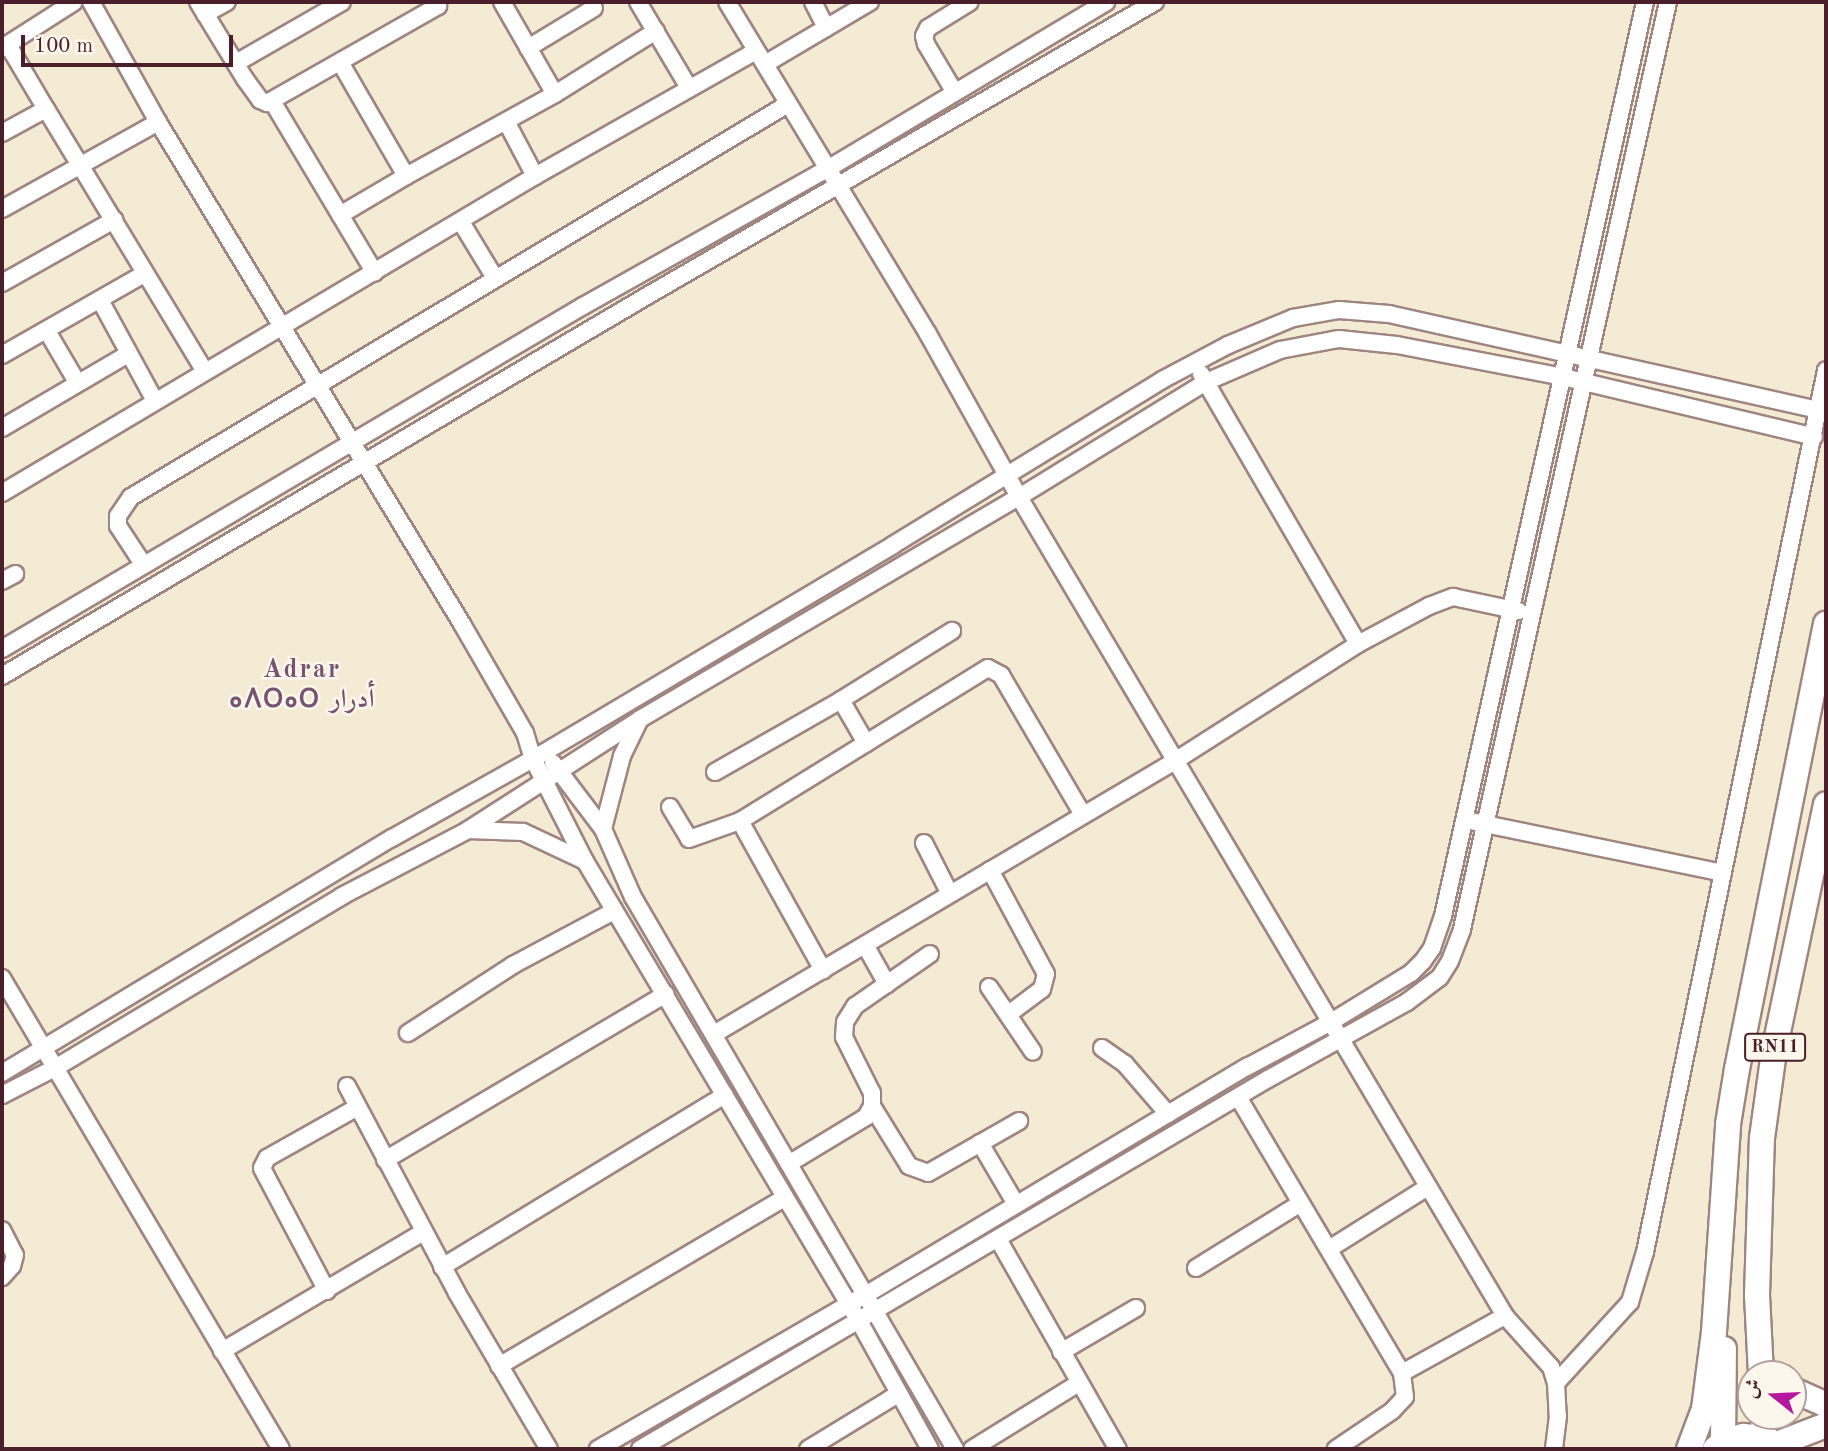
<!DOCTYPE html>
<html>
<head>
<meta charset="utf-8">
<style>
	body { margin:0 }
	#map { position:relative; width:1828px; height:1451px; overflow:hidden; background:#f4ebd4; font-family:"Old Standard TT",Amiri,"Noto Sans Tifinagh",serif }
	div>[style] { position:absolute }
	.roads { filter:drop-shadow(2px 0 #9f8580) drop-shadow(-2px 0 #9f8580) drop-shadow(0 2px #9f8580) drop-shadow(0 -2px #9f8580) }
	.minor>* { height:16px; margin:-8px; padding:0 8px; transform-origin:8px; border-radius:8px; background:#fff }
	.highway>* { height:24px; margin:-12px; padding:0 12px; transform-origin:12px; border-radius:12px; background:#fff }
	span { translate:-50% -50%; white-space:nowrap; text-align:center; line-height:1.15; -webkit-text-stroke:5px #fbf7ec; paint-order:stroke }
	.shield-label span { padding:2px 5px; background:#fbf7ec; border:2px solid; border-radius:5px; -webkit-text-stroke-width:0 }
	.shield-label { font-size:18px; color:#4a1f2b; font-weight:700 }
	.district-label { font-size:26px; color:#765371; font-weight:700; letter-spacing:2px }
	.frame { position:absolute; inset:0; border:4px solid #4a1f2b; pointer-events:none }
	.north { position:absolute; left:1737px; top:1360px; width:70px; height:70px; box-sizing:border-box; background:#fbf7ec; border:2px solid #b4a19f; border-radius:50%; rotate:288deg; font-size:19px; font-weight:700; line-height:28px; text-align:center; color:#4a1f2b }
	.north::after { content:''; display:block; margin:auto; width:24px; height:32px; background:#b5179e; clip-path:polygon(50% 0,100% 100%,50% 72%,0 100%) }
	.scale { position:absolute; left:21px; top:35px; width:212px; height:32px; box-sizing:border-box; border:4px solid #4a1f2b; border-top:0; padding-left:9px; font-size:21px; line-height:24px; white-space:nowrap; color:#4a1f2b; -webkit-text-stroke:5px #fbf7ec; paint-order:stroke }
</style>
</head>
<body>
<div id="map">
	<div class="roads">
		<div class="minor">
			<i style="left:91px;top:2px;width:137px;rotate:60.8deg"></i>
			<i style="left:158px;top:122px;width:587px;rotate:58.8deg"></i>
			<i style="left:462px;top:624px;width:126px;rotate:60deg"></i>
			<i style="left:525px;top:733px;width:27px;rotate:73deg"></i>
			<i style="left:533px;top:759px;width:114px;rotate:63deg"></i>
			<i style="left:585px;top:861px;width:535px;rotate:59.22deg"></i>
			<i style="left:859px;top:1321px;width:146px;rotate:61deg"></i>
			<i style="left:198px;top:2px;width:90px;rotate:58.6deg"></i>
			<i style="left:245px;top:79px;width:26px;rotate:54deg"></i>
			<i style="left:260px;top:100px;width:8px;rotate:23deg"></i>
			<i style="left:267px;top:103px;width:197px;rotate:-29.6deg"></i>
			<i style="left:438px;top:6px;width:4px;rotate:-117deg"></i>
			<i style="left:502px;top:2px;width:106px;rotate:60.1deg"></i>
			<i style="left:555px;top:94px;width:119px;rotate:-32deg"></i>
			<i style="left:638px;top:2px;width:100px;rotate:59.3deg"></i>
			<i style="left:727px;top:2px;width:388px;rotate:58.8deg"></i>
			<i style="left:928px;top:334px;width:187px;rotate:60.8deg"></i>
			<i style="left:1019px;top:497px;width:952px;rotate:59.31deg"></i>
			<i style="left:1505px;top:1316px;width:69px;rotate:48deg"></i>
			<i style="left:1551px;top:1367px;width:17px;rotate:73deg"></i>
			<i style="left:1556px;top:1383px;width:33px;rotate:87deg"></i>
			<i style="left:1558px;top:1416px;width:33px;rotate:97deg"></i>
			<i style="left:813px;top:2px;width:29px;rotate:63deg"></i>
			<i style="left:205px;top:14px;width:25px;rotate:-29deg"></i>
			<i style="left:2px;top:48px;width:85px;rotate:-32.6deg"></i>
			<i style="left:528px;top:48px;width:77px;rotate:-31.2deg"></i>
			<i style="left:340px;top:62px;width:132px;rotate:59.9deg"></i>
			<i style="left:406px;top:176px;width:170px;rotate:-28.8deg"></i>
			<i style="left:236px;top:63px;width:122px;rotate:-29.9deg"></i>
			<i style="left:765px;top:64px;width:122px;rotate:-30.6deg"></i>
			<i style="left:954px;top:91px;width:55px;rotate:-120.8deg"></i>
			<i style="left:926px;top:44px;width:8px;rotate:-104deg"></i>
			<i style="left:924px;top:36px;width:9px;rotate:-63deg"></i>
			<i style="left:928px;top:28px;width:49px;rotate:-31.8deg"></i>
			<i style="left:272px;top:101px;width:200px;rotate:59.1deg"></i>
			<i style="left:46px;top:109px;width:307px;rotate:58.8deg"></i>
			<i style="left:507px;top:123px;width:60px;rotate:62.2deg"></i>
			<i style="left:2px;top:133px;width:50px;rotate:-28.6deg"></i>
			<i style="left:46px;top:109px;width:74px;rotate:-120.7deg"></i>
			<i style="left:2px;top:209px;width:179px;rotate:-29.1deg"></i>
			<i style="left:340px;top:215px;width:77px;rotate:-30.6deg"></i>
			<i style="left:461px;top:222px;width:66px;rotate:58.7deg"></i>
			<i style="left:2px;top:283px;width:129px;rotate:-29.4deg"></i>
			<i style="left:100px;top:300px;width:115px;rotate:61.4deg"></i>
			<i style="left:47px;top:331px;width:59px;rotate:59.5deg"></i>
			<i style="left:2px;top:355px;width:163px;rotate:-29.7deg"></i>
			<i style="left:1201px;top:374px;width:312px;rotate:59.8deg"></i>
			<i style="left:2px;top:428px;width:146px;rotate:-30.4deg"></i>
			<i style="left:2px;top:493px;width:620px;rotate:-30.74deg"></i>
			<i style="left:535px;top:176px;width:254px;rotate:-29.5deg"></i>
			<i style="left:143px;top:564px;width:45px;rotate:-123.3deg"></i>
			<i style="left:118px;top:526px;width:10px;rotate:-90deg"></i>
			<i style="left:118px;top:516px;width:23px;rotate:-56deg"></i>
			<i style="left:131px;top:497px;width:766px;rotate:-30.89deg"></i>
			<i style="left:2px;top:581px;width:15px;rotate:-28deg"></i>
			<i style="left:2px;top:649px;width:675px;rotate:-30.56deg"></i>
			<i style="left:583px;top:306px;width:282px;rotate:-29.3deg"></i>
			<i style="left:829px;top:168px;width:323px;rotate:-30.9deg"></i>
			<i style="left:2px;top:676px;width:754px;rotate:-30.51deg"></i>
			<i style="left:652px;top:293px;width:581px;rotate:-30.05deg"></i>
			<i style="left:841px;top:700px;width:50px;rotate:59.8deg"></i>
			<i style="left:553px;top:763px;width:83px;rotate:52.9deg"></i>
			<i style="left:603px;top:829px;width:74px;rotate:66.2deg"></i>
			<i style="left:633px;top:897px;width:639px;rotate:59.74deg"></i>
			<i style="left:715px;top:772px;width:145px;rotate:-29.7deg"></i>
			<i style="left:841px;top:700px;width:131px;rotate:-31.9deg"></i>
			<i style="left:670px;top:807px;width:37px;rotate:59deg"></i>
			<i style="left:689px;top:839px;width:54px;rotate:-19.4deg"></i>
			<i style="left:740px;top:821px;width:291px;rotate:-31.7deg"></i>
			<i style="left:988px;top:668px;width:15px;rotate:28deg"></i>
			<i style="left:1001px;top:675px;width:162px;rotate:59.6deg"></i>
			<i style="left:740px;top:821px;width:171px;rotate:60.9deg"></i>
			<i style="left:1475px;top:822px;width:253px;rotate:11.6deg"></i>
			<i style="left:603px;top:829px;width:75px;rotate:-75.4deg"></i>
			<i style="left:622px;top:756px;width:41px;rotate:-64.1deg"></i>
			<i style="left:468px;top:830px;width:55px;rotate:2.1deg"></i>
			<i style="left:523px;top:832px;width:68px;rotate:25.1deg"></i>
			<i style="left:924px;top:843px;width:57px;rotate:63deg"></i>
			<i style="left:990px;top:870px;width:118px;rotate:61.7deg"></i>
			<i style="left:1046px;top:974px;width:16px;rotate:105deg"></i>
			<i style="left:1042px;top:989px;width:41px;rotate:142.9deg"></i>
			<i style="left:865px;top:945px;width:45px;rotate:60.6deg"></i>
			<i style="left:2px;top:978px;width:547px;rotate:59.36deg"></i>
			<i style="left:989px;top:987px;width:78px;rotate:55.9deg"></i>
			<i style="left:408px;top:1033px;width:125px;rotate:-32.9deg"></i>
			<i style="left:513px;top:965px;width:115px;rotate:-28.1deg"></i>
			<i style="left:714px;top:1034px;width:536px;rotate:-30.63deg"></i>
			<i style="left:1175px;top:761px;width:217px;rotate:-32.6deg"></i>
			<i style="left:1358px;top:644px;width:81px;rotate:-28.2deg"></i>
			<i style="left:1429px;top:606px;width:26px;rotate:-21deg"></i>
			<i style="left:1453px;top:597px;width:67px;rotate:12deg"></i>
			<i style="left:1102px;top:1048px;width:28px;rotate:35deg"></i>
			<i style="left:1125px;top:1064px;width:66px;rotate:49.3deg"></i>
			<i style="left:2px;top:1073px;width:455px;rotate:-31.1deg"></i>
			<i style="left:392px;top:838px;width:162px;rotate:-29.3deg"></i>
			<i style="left:533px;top:759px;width:419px;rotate:-30.7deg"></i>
			<i style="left:893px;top:545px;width:316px;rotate:-31.5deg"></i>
			<i style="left:1162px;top:380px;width:75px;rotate:-27.9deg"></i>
			<i style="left:1228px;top:345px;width:70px;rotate:-22.6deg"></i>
			<i style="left:1293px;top:318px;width:47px;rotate:-9.9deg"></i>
			<i style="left:1339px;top:310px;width:50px;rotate:4.6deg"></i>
			<i style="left:1389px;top:314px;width:441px;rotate:12.6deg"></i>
			<i style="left:347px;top:1086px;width:234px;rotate:62deg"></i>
			<i style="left:457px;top:1293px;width:181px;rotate:59.5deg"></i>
			<i style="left:2px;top:1095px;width:59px;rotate:-27deg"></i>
			<i style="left:55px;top:1068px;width:335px;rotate:-30.9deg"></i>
			<i style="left:342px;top:896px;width:142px;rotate:-27.6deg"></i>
			<i style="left:468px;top:830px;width:205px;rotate:-32.8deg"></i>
			<i style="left:640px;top:719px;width:439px;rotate:-30.4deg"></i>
			<i style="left:1019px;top:497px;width:220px;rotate:-31.6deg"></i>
			<i style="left:1206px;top:382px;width:81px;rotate:-23.4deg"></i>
			<i style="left:1280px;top:350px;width:60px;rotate:-10.6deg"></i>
			<i style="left:1339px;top:339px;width:58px;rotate:5.9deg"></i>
			<i style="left:1397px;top:345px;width:169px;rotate:10.9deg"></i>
			<i style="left:1563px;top:377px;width:258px;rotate:13.4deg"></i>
			<i style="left:1238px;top:1097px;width:321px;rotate:59.3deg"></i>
			<i style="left:1402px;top:1373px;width:24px;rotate:83deg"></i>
			<i style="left:1405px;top:1397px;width:19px;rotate:133deg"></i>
			<i style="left:1392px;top:1411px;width:68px;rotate:145.8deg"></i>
			<i style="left:872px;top:1106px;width:70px;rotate:58.3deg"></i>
			<i style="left:909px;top:1166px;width:20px;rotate:20deg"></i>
			<i style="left:928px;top:1173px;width:105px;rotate:-29.7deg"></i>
			<i style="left:980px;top:1143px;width:71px;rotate:59.5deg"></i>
			<i style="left:385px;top:1160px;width:326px;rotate:-30.6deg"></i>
			<i style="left:790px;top:1163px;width:89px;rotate:-31.2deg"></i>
			<i style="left:866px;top:1117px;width:13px;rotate:-61deg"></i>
			<i style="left:872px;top:1106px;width:13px;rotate:-90deg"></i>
			<i style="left:872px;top:1093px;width:63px;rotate:-116.6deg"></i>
			<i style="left:844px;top:1037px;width:15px;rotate:-86deg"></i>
			<i style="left:845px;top:1022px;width:19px;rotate:-58deg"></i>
			<i style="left:855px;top:1006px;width:91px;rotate:-34.7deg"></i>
			<i style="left:2px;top:1230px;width:28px;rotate:63deg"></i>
			<i style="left:15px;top:1255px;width:11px;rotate:105deg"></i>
			<i style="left:12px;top:1266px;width:15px;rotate:132deg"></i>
			<i style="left:998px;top:1239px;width:242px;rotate:60.3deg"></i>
			<i style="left:1329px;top:1249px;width:117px;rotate:-32.1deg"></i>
			<i style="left:442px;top:1267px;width:331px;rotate:-31.3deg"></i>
			<i style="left:1196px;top:1268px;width:123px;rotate:-31.8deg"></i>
			<i style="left:327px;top:1291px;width:139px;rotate:-117.9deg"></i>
			<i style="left:262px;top:1168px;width:11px;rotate:-63deg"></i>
			<i style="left:267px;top:1158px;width:102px;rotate:-29.3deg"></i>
			<i style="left:222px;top:1351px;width:234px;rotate:-30.6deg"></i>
			<i style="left:1061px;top:1352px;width:87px;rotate:-30.4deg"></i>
			<i style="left:499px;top:1366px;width:331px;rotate:-30.5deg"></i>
			<i style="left:1402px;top:1373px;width:118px;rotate:-29deg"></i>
			<i style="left:1556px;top:1383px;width:110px;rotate:-47.6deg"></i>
			<i style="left:1630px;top:1302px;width:52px;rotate:-73.3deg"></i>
			<i style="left:1645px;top:1252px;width:900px;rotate:-78.4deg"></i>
			<i style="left:598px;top:1449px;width:310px;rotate:-30deg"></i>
			<i style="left:867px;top:1294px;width:443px;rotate:-30.9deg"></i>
			<i style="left:1247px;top:1067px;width:95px;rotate:-28.2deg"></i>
			<i style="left:1331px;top:1022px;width:94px;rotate:-31.5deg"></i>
			<i style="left:1411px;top:973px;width:17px;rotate:-45deg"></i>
			<i style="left:1423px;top:961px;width:16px;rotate:-55deg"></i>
			<i style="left:1432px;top:948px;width:34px;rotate:-71deg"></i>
			<i style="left:1443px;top:916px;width:936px;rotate:-77.54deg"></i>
			<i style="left:640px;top:1449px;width:729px;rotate:-30.51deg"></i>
			<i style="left:1268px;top:1079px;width:159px;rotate:-29deg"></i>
			<i style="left:1407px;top:1002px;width:41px;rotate:-37.1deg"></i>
			<i style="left:1440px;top:977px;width:19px;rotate:-58deg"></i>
			<i style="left:1450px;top:961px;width:34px;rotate:-69deg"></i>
			<i style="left:1462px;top:929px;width:950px;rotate:-77.47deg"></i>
			<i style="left:808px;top:1449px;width:105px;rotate:-31.4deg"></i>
			<i style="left:972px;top:1449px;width:126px;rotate:-31.7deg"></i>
		</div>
		<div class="highway">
			<i style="left:1761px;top:1374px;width:79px;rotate:-92.9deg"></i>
			<i style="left:1757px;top:1295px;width:157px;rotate:-88.2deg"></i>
			<i style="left:1762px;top:1138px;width:88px;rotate:-82.1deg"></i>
			<i style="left:1774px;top:1051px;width:252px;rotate:-78.1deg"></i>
			<i style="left:1793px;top:1390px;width:36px;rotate:24deg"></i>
			<i style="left:1763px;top:1416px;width:22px;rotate:87deg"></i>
			<i style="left:1723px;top:1442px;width:93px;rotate:-89.4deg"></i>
			<i style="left:1777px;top:1444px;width:53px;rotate:-21.2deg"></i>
			<i style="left:1689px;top:1449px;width:43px;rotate:-69.4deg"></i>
			<i style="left:1704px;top:1409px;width:78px;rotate:-82.6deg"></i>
			<i style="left:1714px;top:1332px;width:208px;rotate:-86.1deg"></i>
			<i style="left:1728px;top:1124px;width:56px;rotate:-80.7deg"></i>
			<i style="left:1737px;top:1069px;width:454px;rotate:-78.7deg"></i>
			<i style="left:1715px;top:1449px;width:11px;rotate:-41deg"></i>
			<i style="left:1723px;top:1442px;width:21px;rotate:-17deg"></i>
			<i style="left:1743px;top:1436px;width:21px;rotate:5deg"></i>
			<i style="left:1764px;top:1438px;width:21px;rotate:31deg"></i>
		</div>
	</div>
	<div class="shield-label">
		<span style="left:1775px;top:1047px">RN11</span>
	</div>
	<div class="district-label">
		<span style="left:302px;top:686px">Adrar<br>ⴰⴷⵔⴰⵔ أدرار</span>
	</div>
	<div class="frame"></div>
	<div class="north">ش</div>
	<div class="scale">100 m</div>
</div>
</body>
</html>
